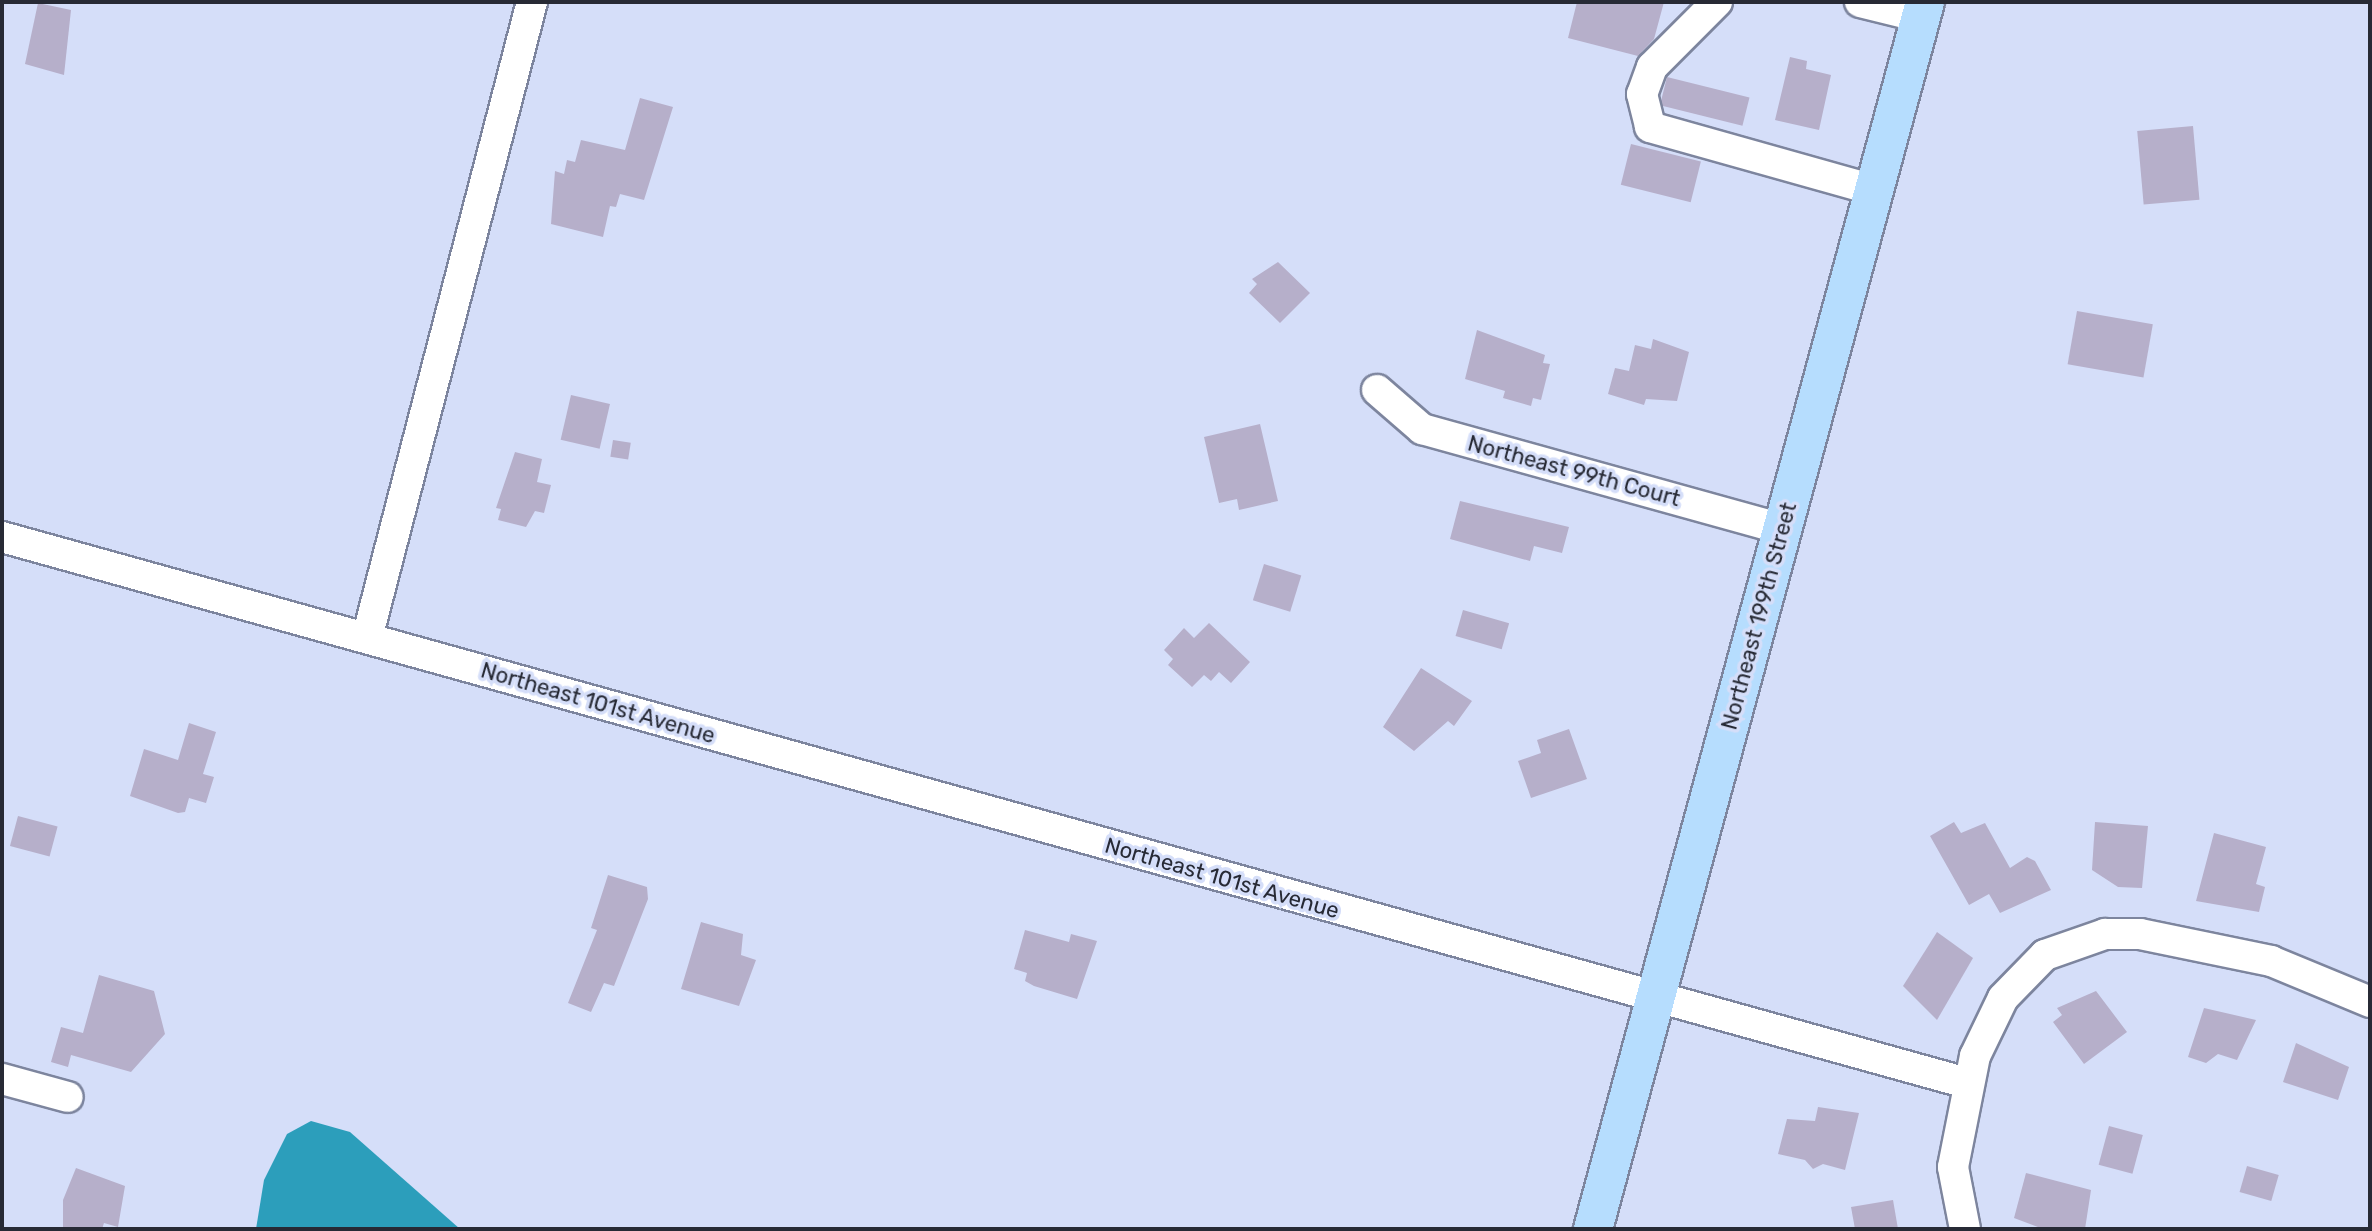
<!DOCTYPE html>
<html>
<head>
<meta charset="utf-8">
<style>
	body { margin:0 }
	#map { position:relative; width:2372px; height:1231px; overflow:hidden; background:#d5def9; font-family:Rubik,sans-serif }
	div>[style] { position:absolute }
	.water>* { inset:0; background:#2c9ebb }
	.building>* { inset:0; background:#b6afca; transform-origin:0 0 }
	.roads { filter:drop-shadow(2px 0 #7d859e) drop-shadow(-2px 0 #7d859e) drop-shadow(0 2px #7d859e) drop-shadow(0 -2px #7d859e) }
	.minor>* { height:30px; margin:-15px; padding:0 15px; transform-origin:15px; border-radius:15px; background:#fff }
	.major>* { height:38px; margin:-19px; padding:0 19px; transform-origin:19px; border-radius:19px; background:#b6ddfe }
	span { translate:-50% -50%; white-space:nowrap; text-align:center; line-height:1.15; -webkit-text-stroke:7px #d5def9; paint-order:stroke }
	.street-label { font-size:22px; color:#272a35 }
	.frame { position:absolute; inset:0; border:4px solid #272a35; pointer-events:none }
</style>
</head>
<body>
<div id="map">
	<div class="water">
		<i style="clip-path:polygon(311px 1121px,350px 1132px,460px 1229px,256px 1229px,264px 1180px,287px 1134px)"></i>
	</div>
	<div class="building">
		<i style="clip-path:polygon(1577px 2px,1664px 2px,1654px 39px,1638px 56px,1568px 38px)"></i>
		<i style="clip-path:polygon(38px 3px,71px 10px,64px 75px,25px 64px)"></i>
		<i style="clip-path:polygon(1790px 57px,1807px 61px,1806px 69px,1831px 75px,1819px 130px,1775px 120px)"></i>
		<i style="left:1667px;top:77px;width:85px;height:29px;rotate:14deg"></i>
		<i style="clip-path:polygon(640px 98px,673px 107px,644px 200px,620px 194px,616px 207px,610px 206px,603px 237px,551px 224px,555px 171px,564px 174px,567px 160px,575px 162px,581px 140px,625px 150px)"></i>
		<i style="left:2193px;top:126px;width:74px;height:56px;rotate:85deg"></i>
		<i style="left:1631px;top:144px;width:72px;height:42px;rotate:14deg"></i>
		<i style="clip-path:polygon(1278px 262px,1310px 293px,1280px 323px,1249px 293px,1257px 284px,1252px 279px)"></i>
		<i style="left:2077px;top:311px;width:77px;height:54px;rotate:10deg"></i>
		<i style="clip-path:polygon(1477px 330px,1545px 355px,1543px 363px,1550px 364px,1541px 400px,1533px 398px,1531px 406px,1503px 398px,1505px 391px,1465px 379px)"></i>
		<i style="clip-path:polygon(1653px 339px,1689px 352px,1677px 401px,1646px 399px,1644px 405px,1608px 394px,1615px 368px,1629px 371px,1635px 345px,1651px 349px)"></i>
		<i style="left:571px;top:395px;width:40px;height:46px;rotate:13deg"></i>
		<i style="clip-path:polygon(1260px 424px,1278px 501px,1239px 510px,1237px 499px,1219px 503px,1204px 437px)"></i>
		<i style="left:613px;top:440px;width:18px;height:17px;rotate:9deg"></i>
		<i style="clip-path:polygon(515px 452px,542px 459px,537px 482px,551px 485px,544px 513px,535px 511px,526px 527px,498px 520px,501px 509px,496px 508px)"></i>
		<i style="clip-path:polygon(1460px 501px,1569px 527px,1562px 553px,1534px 546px,1530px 561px,1450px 539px)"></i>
		<i style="left:1264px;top:564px;width:39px;height:38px;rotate:17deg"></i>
		<i style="left:1463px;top:610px;width:48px;height:27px;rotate:16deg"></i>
		<i style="clip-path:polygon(1209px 623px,1250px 662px,1231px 683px,1219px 672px,1211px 681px,1204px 675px,1192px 687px,1168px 665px,1173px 659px,1164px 650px,1184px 628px,1194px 638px)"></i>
		<i style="clip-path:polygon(1421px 668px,1472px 701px,1454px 726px,1448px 721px,1414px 751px,1383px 727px)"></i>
		<i style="clip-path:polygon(189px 723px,216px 732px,203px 774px,214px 777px,206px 803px,189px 798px,185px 812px,178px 813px,130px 796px,144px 749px,178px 760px)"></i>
		<i style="clip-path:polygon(1569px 729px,1587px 779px,1531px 798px,1518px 761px,1541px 753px,1537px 740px)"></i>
		<i style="left:18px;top:816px;width:41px;height:31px;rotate:15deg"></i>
		<i style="clip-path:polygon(1954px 822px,1961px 833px,1985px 823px,2010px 868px,2027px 857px,2035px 861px,2051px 890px,2000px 913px,1989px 894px,1969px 905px,1930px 836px)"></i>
		<i style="clip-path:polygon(2095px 822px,2148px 826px,2142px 888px,2118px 887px,2092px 870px)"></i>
		<i style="clip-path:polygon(2214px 833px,2266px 847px,2256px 884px,2265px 887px,2259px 912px,2196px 901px)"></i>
		<i style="clip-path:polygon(608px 875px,647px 887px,648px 899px,614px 986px,604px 983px,591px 1012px,568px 1003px,597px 930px,591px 928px)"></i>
		<i style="clip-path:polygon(701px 922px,743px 934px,741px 955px,756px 960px,739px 1006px,681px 989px)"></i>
		<i style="clip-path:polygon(1025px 930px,1069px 942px,1071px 934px,1097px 941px,1077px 999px,1034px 986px,1025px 981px,1027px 973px,1014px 969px)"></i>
		<i style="clip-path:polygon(1937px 932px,1973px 958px,1937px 1020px,1903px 986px)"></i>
		<i style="clip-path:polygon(99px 975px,154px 991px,165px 1034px,131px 1072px,71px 1055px,68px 1067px,51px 1062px,61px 1027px,83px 1033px)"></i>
		<i style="clip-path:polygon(2096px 991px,2127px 1032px,2084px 1064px,2053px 1022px,2062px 1015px,2057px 1008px)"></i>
		<i style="clip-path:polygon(2204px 1008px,2256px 1020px,2237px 1060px,2218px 1054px,2206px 1063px,2188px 1057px)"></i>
		<i style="clip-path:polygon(2296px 1043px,2349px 1067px,2338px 1100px,2283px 1082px)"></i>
		<i style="clip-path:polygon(1818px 1107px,1859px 1113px,1845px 1170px,1823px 1164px,1813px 1169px,1805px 1160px,1778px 1154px,1787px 1119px,1815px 1121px)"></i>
		<i style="left:2109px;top:1126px;width:35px;height:40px;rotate:15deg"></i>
		<i style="left:2247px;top:1166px;width:33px;height:27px;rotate:16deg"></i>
		<i style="clip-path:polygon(76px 1168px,125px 1186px,118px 1227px,104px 1223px,102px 1229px,63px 1229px,63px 1200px)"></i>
		<i style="clip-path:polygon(2026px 1173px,2091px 1190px,2085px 1229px,2043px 1229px,2014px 1218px)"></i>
		<i style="clip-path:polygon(1893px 1200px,1898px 1229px,1855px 1229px,1851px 1207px)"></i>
	</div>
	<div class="roads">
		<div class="minor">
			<i style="left:1717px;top:2px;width:92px;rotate:135deg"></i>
			<i style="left:1652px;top:67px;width:29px;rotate:110deg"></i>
			<i style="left:1642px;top:94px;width:34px;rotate:76deg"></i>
			<i style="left:1650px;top:127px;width:233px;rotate:15.7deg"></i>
			<i style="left:1860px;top:2px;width:63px;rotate:13.8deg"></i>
			<i style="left:1377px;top:390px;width:60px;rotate:40.9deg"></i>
			<i style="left:1422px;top:429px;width:375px;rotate:15.5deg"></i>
			<i style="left:2px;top:537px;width:2039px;rotate:15.53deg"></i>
			<i style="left:367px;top:638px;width:657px;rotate:-75.46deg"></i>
			<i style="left:2px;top:1079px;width:68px;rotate:15.3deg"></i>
			<i style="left:1965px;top:1229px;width:63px;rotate:-101deg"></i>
			<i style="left:1953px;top:1167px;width:113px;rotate:-78.8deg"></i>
			<i style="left:1975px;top:1056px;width:64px;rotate:-64.2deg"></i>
			<i style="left:2003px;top:998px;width:60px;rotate:-45.7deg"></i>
			<i style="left:2045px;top:955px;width:64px;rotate:-19.3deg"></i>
			<i style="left:2105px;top:934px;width:35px"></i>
			<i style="left:2140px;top:934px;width:134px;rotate:11.6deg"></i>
			<i style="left:2271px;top:961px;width:107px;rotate:22.5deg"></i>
		</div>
		<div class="major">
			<i style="left:1593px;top:1229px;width:1271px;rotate:-74.86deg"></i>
		</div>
	</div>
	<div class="street-label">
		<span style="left:1574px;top:471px;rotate:15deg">Northeast 99th Court</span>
		<span style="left:1759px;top:616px;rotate:-75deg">Northeast 199th Street</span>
		<span style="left:598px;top:703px;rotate:16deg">Northeast 101st Avenue</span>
		<span style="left:1222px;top:878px;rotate:16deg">Northeast 101st Avenue</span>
	</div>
	<div class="frame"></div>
</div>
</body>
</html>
